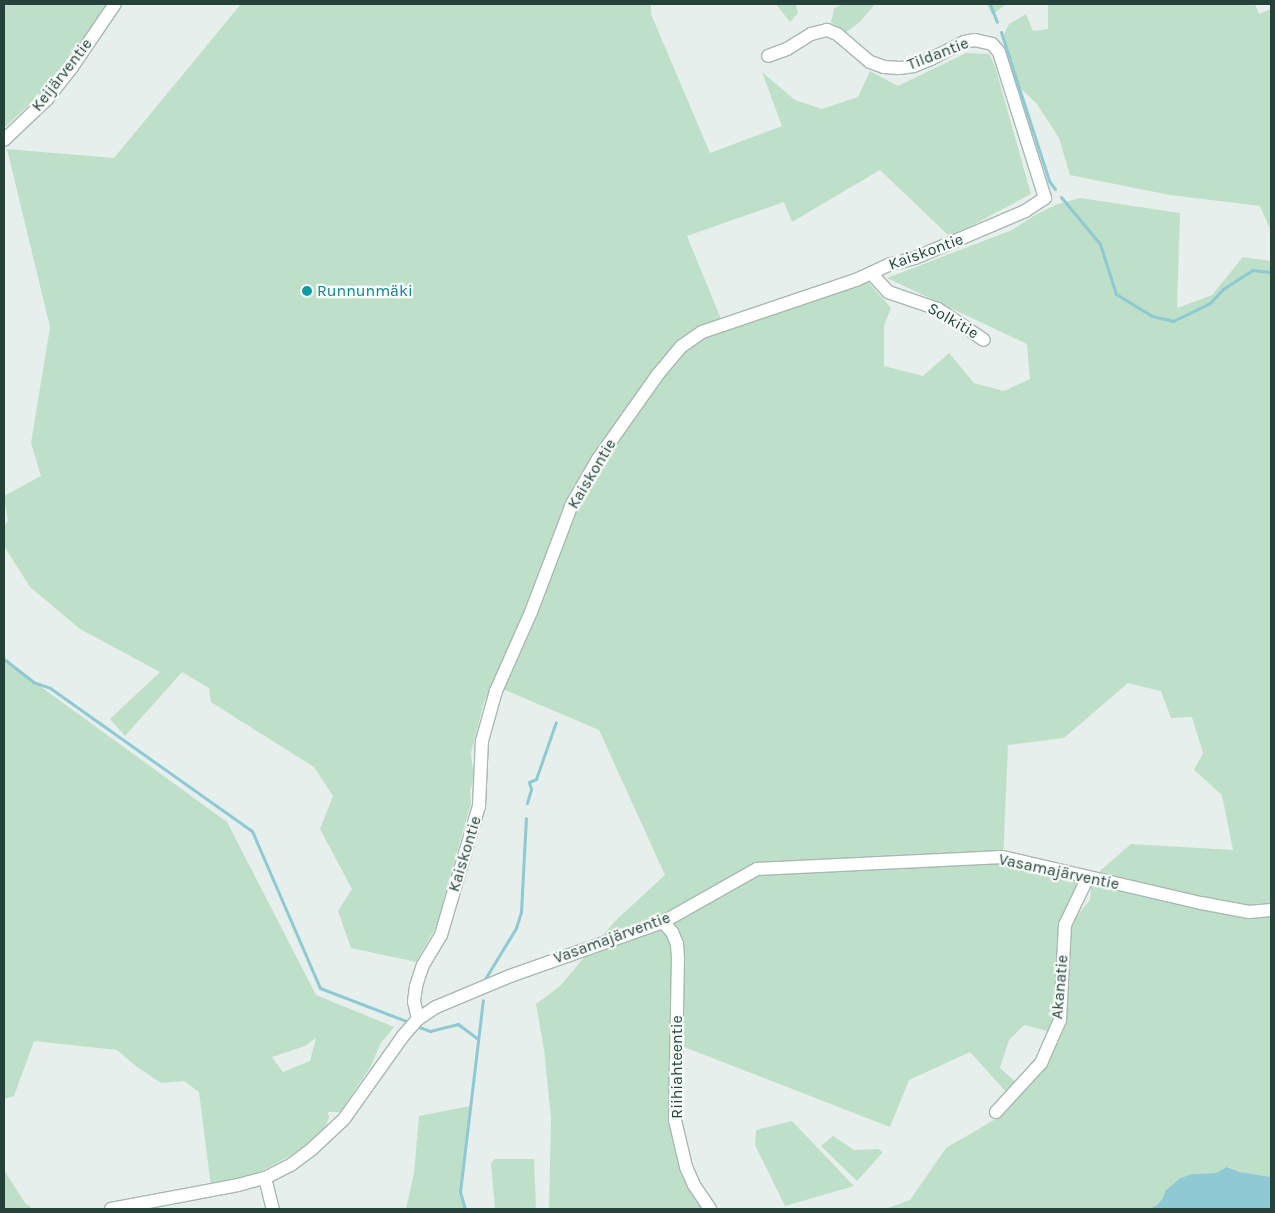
<!DOCTYPE html>
<html>
<head>
<meta charset="utf-8">
<style>
	body { margin:0 }
	#map { position:relative; width:1275px; height:1213px; overflow:hidden; background:#e6efeb; font-family:Karla,sans-serif }
	div>[style] { position:absolute }
	.green>* { inset:0; background:#bfe0c8 }
	.water>* { inset:0; background:#8ec9d4 }
	.stream>* { height:3px; margin:-1.5px; padding:0 1.5px; transform-origin:1.5px; border-radius:1.5px; background:#8ec9d4 }
	.roads { filter:drop-shadow(1px 0 #a8b8b2) drop-shadow(-1px 0 #a8b8b2) drop-shadow(0 1px #a8b8b2) drop-shadow(0 -1px #a8b8b2) }
	.minor>* { height:12px; margin:-6px; padding:0 6px; transform-origin:6px; border-radius:6px; background:#fff }
	.dots>* { width:14px; height:14px; translate:-50% -50%; box-sizing:border-box; border:2px solid #f7fbf9; border-radius:50% }
	span { translate:-50% -50%; white-space:nowrap; text-align:center; line-height:1.15; -webkit-text-stroke:4.5px #f7fbf9; paint-order:stroke }
	.street-label { font-size:16px; color:#24423a }
	.culture-label { font-size:16px; color:#0d838f }
	.left { translate:0 -50%; text-align:left }
	.frame { position:absolute; inset:0; border:5px solid #24423a; pointer-events:none }
</style>
</head>
<body>
<div id="map">
	<div class="green">
		<i style="clip-path:polygon(4px 4px,108px 4px,45px 90px,4px 128px)"></i>
		<i style="clip-path:polygon(241px 4px,651px 4px,651px 14px,710px 153px,782px 126px,762px 72px,795px 100px,822px 109px,858px 97px,870px 71px,898px 86px,966px 53px,989px 54px,995px 66px,1031px 194px,950px 237px,880px 170px,792px 222px,784px 202px,687px 236px,726px 331px,868px 282px,891px 308px,884px 326px,884px 366px,923px 376px,949px 353px,974px 383px,1004px 391px,1030px 379px,1027px 344px,887px 278px,1012px 230px,1035px 215px,1058px 204px,1080px 198px,1180px 213px,1177px 308px,1212px 295px,1243px 257px,1271px 261px,1271px 1177px,1240px 1172px,1228px 1167px,1216px 1173px,1192px 1174px,1180px 1178px,1165px 1191px,1163px 1198px,1157px 1205px,1150px 1209px,885px 1209px,910px 1200px,946px 1148px,999px 1117px,1049px 1060px,1067px 941px,1072px 922px,1090px 900px,1091px 887px,1101px 870px,1131px 844px,1233px 850px,1222px 795px,1194px 770px,1203px 753px,1192px 717px,1171px 718px,1161px 691px,1128px 683px,1064px 738px,1008px 745px,1003px 862px,1058px 873px,1080px 884px,1057px 983px,1051px 1032px,1024px 1025px,1009px 1040px,1000px 1068px,1018px 1084px,1009px 1095px,970px 1052px,909px 1080px,890px 1127px,671px 1042px,670px 1119px,704px 1209px,549px 1209px,551px 1118px,544px 1049px,536px 1004px,560px 986px,615px 921px,665px 875px,599px 730px,493px 685px,484px 702px,471px 753px,474px 781px,470px 790px,471px 803px,436px 927px,416px 962px,351px 948px,338px 911px,352px 889px,320px 829px,333px 796px,314px 767px,211px 702px,209px 688px,182px 672px,125px 736px,110px 719px,160px 672px,80px 629px,30px 587px,4px 546px,4px 526px,8px 521px,4px 496px,41px 476px,31px 443px,50px 327px,7px 149px,114px 158px)"></i>
		<i style="clip-path:polygon(776px 4px,796px 4px,798px 13px,790px 22px)"></i>
		<i style="clip-path:polygon(842px 4px,875px 4px,860px 22px,845px 33px,831px 22px,834px 9px)"></i>
		<i style="clip-path:polygon(987px 4px,1006px 4px,992px 15px)"></i>
		<i style="clip-path:polygon(1048px 4px,1255px 4px,1259px 14px,1271px 9px,1271px 231px,1260px 206px,1170px 195px,1070px 175px,1059px 138px,1037px 104px,1020px 88px,1002px 38px,1009px 24px,1026px 14px,1033px 31px,1048px 29px)"></i>
		<i style="clip-path:polygon(evenodd,4px 660px,227px 822px,316px 995px,394px 1027px,380px 1044px,371px 1066px,340px 1112px,328px 1112px,329px 1118px,321px 1135px,308px 1146px,256px 1174px,211px 1187px,199px 1092px,184px 1081px,161px 1083px,137px 1067px,117px 1050px,34px 1041px,14px 1096px,4px 1099px,4px 660px,316px 1038px,310px 1061px,283px 1072px,272px 1057px,305px 1046px,316px 1038px)"></i>
		<i style="clip-path:polygon(470px 1106px,460px 1192px,465px 1209px,406px 1209px,414px 1173px,419px 1116px)"></i>
		<i style="clip-path:polygon(792px 1121px,854px 1186px,785px 1206px,755px 1145px,756px 1130px)"></i>
		<i style="clip-path:polygon(833px 1136px,854px 1150px,878px 1149px,883px 1152px,857px 1181px,821px 1146px)"></i>
		<i style="clip-path:polygon(495px 1159px,534px 1159px,536px 1209px,495px 1209px,491px 1163px)"></i>
		<i style="clip-path:polygon(4px 1170px,25px 1203px,33px 1209px,4px 1209px)"></i>
	</div>
	<div class="water">
		<i style="clip-path:polygon(1227px 1167px,1240px 1172px,1271px 1177px,1271px 1209px,1150px 1209px,1157px 1205px,1163px 1198px,1165px 1191px,1180px 1178px,1192px 1174px,1216px 1173px)"></i>
	</div>
	<div class="stream">
		<i style="left:990px;top:4px;width:19px;rotate:69deg"></i>
		<i style="left:1001px;top:32px;width:157px;rotate:72.1deg"></i>
		<i style="left:1049px;top:181px;width:10px;rotate:53deg"></i>
		<i style="left:1061px;top:197px;width:61px;rotate:50.3deg"></i>
		<i style="left:1100px;top:244px;width:52px;rotate:72.3deg"></i>
		<i style="left:1116px;top:294px;width:42px;rotate:31.4deg"></i>
		<i style="left:1152px;top:316px;width:22px;rotate:13deg"></i>
		<i style="left:1173px;top:321px;width:41px;rotate:-25.9deg"></i>
		<i style="left:1210px;top:303px;width:19px;rotate:-47deg"></i>
		<i style="left:1223px;top:289px;width:35px;rotate:-33deg"></i>
		<i style="left:1252px;top:270px;width:19px;rotate:6deg"></i>
		<i style="left:4px;top:659px;width:37px;rotate:38deg"></i>
		<i style="left:33px;top:682px;width:18px;rotate:19deg"></i>
		<i style="left:50px;top:688px;width:247px;rotate:35.3deg"></i>
		<i style="left:252px;top:831px;width:171px;rotate:66.6deg"></i>
		<i style="left:320px;top:988px;width:92px;rotate:21deg"></i>
		<i style="left:527px;top:803px;width:15px;rotate:-74deg"></i>
		<i style="left:531px;top:789px;width:7px;rotate:-106deg"></i>
		<i style="left:529px;top:782px;width:8px;rotate:-23deg"></i>
		<i style="left:536px;top:779px;width:60px;rotate:-70.7deg"></i>
		<i style="left:485px;top:979px;width:60px;rotate:-58.7deg"></i>
		<i style="left:516px;top:928px;width:17px;rotate:-73deg"></i>
		<i style="left:521px;top:912px;width:94px;rotate:-87deg"></i>
		<i style="left:419px;top:1027px;width:12px;rotate:20deg"></i>
		<i style="left:430px;top:1031px;width:29px;rotate:-14deg"></i>
		<i style="left:458px;top:1024px;width:25px;rotate:37deg"></i>
		<i style="left:465px;top:1209px;width:18px;rotate:-106deg"></i>
		<i style="left:460px;top:1192px;width:193px;rotate:-83.2deg"></i>
	</div>
	<div class="roads">
		<div class="minor">
			<i style="left:4px;top:140px;width:59px;rotate:-43.6deg"></i>
			<i style="left:47px;top:99px;width:41px;rotate:-52deg"></i>
			<i style="left:72px;top:67px;width:76px;rotate:-55.7deg"></i>
			<i style="left:871px;top:273px;width:25px;rotate:48deg"></i>
			<i style="left:888px;top:292px;width:53px;rotate:18.8deg"></i>
			<i style="left:938px;top:309px;width:55px;rotate:34deg"></i>
			<i style="left:663px;top:922px;width:13px;rotate:48deg"></i>
			<i style="left:672px;top:932px;width:13px;rotate:67deg"></i>
			<i style="left:677px;top:944px;width:14px;rotate:86deg"></i>
			<i style="left:678px;top:958px;width:162px;rotate:91.1deg"></i>
			<i style="left:675px;top:1120px;width:48px;rotate:76.8deg"></i>
			<i style="left:686px;top:1167px;width:20px;rotate:66deg"></i>
			<i style="left:694px;top:1185px;width:29px;rotate:56deg"></i>
			<i style="left:418px;top:1019px;width:18px;rotate:-103deg"></i>
			<i style="left:414px;top:1001px;width:15px;rotate:-82deg"></i>
			<i style="left:416px;top:986px;width:22px;rotate:-72deg"></i>
			<i style="left:423px;top:965px;width:35px;rotate:-59deg"></i>
			<i style="left:441px;top:935px;width:134px;rotate:-73.6deg"></i>
			<i style="left:479px;top:806px;width:65px;rotate:-87.4deg"></i>
			<i style="left:482px;top:741px;width:52px;rotate:-74.4deg"></i>
			<i style="left:496px;top:691px;width:86px;rotate:-66.1deg"></i>
			<i style="left:531px;top:612px;width:116px;rotate:-69.2deg"></i>
			<i style="left:572px;top:504px;width:52px;rotate:-60deg"></i>
			<i style="left:598px;top:459px;width:105px;rotate:-54.7deg"></i>
			<i style="left:659px;top:373px;width:35px;rotate:-50deg"></i>
			<i style="left:682px;top:346px;width:24px;rotate:-35deg"></i>
			<i style="left:702px;top:332px;width:163px;rotate:-18.7deg"></i>
			<i style="left:856px;top:280px;width:38px;rotate:-25deg"></i>
			<i style="left:891px;top:264px;width:25px;rotate:-14deg"></i>
			<i style="left:915px;top:258px;width:120px;rotate:-23.1deg"></i>
			<i style="left:1025px;top:211px;width:24px;rotate:-33deg"></i>
			<i style="left:1045px;top:198px;width:153px;rotate:-107.5deg"></i>
			<i style="left:999px;top:52px;width:11px;rotate:-131deg"></i>
			<i style="left:992px;top:44px;width:17px;rotate:-167deg"></i>
			<i style="left:975px;top:40px;width:11px;rotate:170deg"></i>
			<i style="left:964px;top:42px;width:37px;rotate:153deg"></i>
			<i style="left:931px;top:59px;width:18px;rotate:158deg"></i>
			<i style="left:914px;top:66px;width:15px;rotate:172deg"></i>
			<i style="left:899px;top:68px;width:15px;rotate:-176deg"></i>
			<i style="left:884px;top:67px;width:15px;rotate:-160deg"></i>
			<i style="left:870px;top:62px;width:43px;rotate:-139.7deg"></i>
			<i style="left:837px;top:34px;width:11px;rotate:-158deg"></i>
			<i style="left:827px;top:30px;width:16px;rotate:166deg"></i>
			<i style="left:811px;top:34px;width:28px;rotate:148deg"></i>
			<i style="left:787px;top:49px;width:20px;rotate:160deg"></i>
			<i style="left:996px;top:1112px;width:67px;rotate:-47.4deg"></i>
			<i style="left:1041px;top:1063px;width:47px;rotate:-66.2deg"></i>
			<i style="left:1060px;top:1020px;width:95px;rotate:-87deg"></i>
			<i style="left:1065px;top:925px;width:53px;rotate:-64.4deg"></i>
			<i style="left:265px;top:1178px;width:32px;rotate:76deg"></i>
			<i style="left:111px;top:1209px;width:129px;rotate:-10.7deg"></i>
			<i style="left:238px;top:1185px;width:28px;rotate:-15deg"></i>
			<i style="left:265px;top:1178px;width:30px;rotate:-27deg"></i>
			<i style="left:292px;top:1164px;width:26px;rotate:-37deg"></i>
			<i style="left:313px;top:1148px;width:42px;rotate:-43.1deg"></i>
			<i style="left:344px;top:1119px;width:102px;rotate:-54.6deg"></i>
			<i style="left:403px;top:1036px;width:23px;rotate:-49deg"></i>
			<i style="left:418px;top:1019px;width:22px;rotate:-34deg"></i>
			<i style="left:436px;top:1007px;width:80px;rotate:-22.7deg"></i>
			<i style="left:510px;top:976px;width:162px;rotate:-19.4deg"></i>
			<i style="left:663px;top:922px;width:108px;rotate:-29.4deg"></i>
			<i style="left:757px;top:869px;width:246px;rotate:-2.8deg"></i>
			<i style="left:1003px;top:857px;width:203px;rotate:13.1deg"></i>
			<i style="left:1201px;top:903px;width:49px;rotate:10.6deg"></i>
			<i style="left:1249px;top:912px;width:22px;rotate:-5deg"></i>
		</div>
	</div>
	<div class="dots">
		<i style="left:307px;top:291px;background:#0f9aa8"></i>
	</div>
	<div class="street-label">
		<span style="left:938px;top:54px;rotate:-21deg">Tildantie</span>
		<span style="left:62px;top:75px;rotate:-52deg">Keijärventie</span>
		<span style="left:926px;top:252px;rotate:-20deg">Kaiskontie</span>
		<span style="left:953px;top:321px;rotate:30deg">Solkitie</span>
		<span style="left:592px;top:474px;rotate:-59deg">Kaiskontie</span>
		<span style="left:465px;top:854px;rotate:-73deg">Kaiskontie</span>
		<span style="left:1059px;top:872px;rotate:12deg">Vasamajärventie</span>
		<span style="left:612px;top:938px;rotate:-20deg">Vasamajärventie</span>
		<span style="left:1060px;top:987px;rotate:-85deg">Akanatie</span>
		<span style="left:677px;top:1067px;rotate:-90deg">Riihiahteentie</span>
	</div>
	<div class="culture-label">
		<span class="left" style="left:317px;top:291px">Runnunmäki</span>
	</div>
	<div class="frame"></div>
</div>
</body>
</html>
